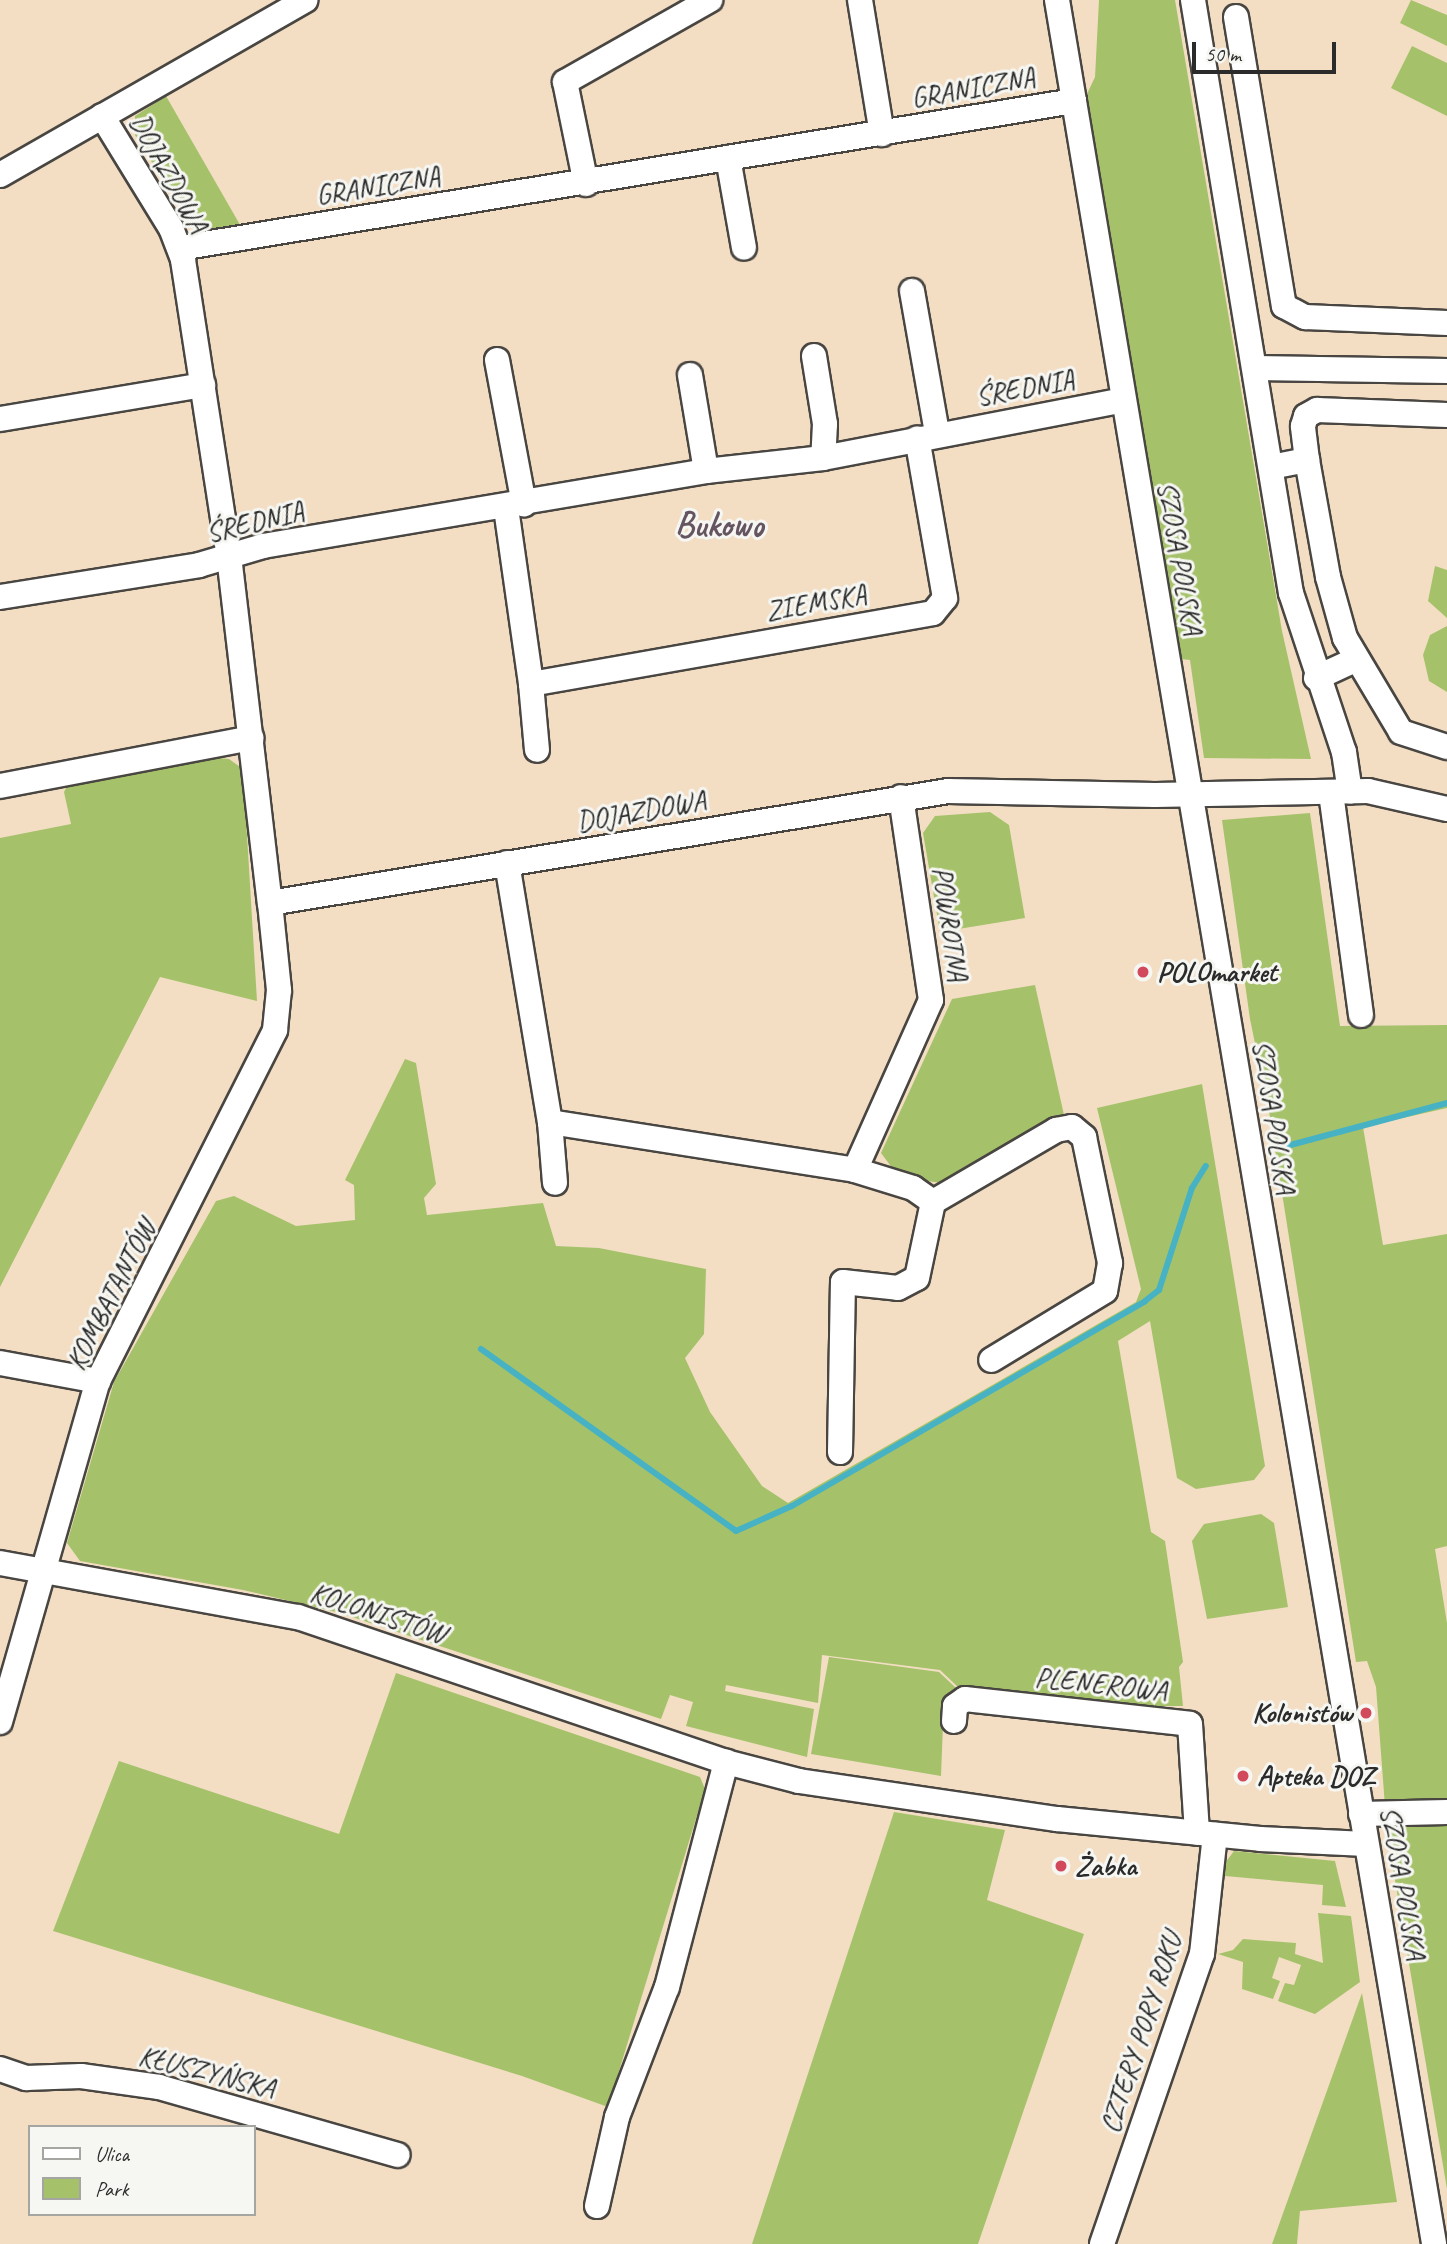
<!DOCTYPE html>
<html>
<head>
<meta charset="utf-8">
<style>
	body { margin:0 }
	#map { position:relative; width:1447px; height:2244px; overflow:hidden; background:#f3dec4; font-family:Caveat,sans-serif }
	div>[style] { position:absolute }
	.green>* { inset:0; background:#a5c26a }
	.stream>* { height:6px; margin:-3px; padding:0 3px; transform-origin:3px; border-radius:3px; background:#46b2c4 }
	.roads { filter:drop-shadow(2px 0 #494642) drop-shadow(-2px 0 #494642) drop-shadow(0 2px #494642) drop-shadow(0 -2px #494642) }
	.minor>* { height:24px; margin:-12px; padding:0 12px; transform-origin:12px; border-radius:12px; background:#fff }
	.dots>* { width:19px; height:19px; translate:-50% -50%; box-sizing:border-box; border:4px solid #f6f6f2; border-radius:50% }
	span { translate:-50% -50%; white-space:nowrap; text-align:center; line-height:1.15; -webkit-text-stroke:6px #f6f6f2; paint-order:stroke }
	.street-label { font-size:28px; color:#2b2b2b }
	.poi-label { font-size:28px; color:#2b2b2b; font-weight:700 }
	.left { translate:0 -50%; text-align:left }
	.right { translate:-100% -50%; text-align:right }
	.district-label { font-size:35px; color:#655560; font-weight:700 }
	.legend { position:absolute; left:28px; top:2125px; width:228px; height:91px; box-sizing:border-box; background:#f6f6f2; border:2px solid #a5a5a2; margin:0; padding:9px 12px; list-style:none; font-size:21px; color:#2b2b2b }
	.legend li { display:flex; align-items:center; gap:14px; height:35px }
	.legend b { width:35px; border:2px solid #a5a5a2 }
	.scale { position:absolute; left:1192px; top:42px; width:144px; height:32px; box-sizing:border-box; border:4px solid #2b2b2b; border-top:0; padding-left:9px; font-size:21px; line-height:24px; white-space:nowrap; color:#2b2b2b; -webkit-text-stroke:5px #f6f6f2; paint-order:stroke }
</style>
</head>
<body>
<div id="map">
	<div class="green">
		<i style="clip-path:polygon(1099px 0,1175px 0,1282px 631px,1311px 759px,1204px 758px,1190px 660px,1181px 659px,1086px 96px,1095px 77px)"></i>
		<i style="clip-path:polygon(1411px 0,1447px 15px,1447px 46px,1400px 23px)"></i>
		<i style="clip-path:polygon(1412px 46px,1447px 63px,1447px 116px,1391px 88px)"></i>
		<i style="clip-path:polygon(166px 96px,243px 230px,202px 233px,192px 227px,135px 135px,135px 116px)"></i>
		<i style="clip-path:polygon(1435px 566px,1447px 570px,1447px 618px,1428px 601px)"></i>
		<i style="clip-path:polygon(1447px 626px,1447px 692px,1429px 681px,1423px 655px,1430px 635px)"></i>
		<i style="clip-path:polygon(207px 757px,229px 759px,243px 769px,257px 1001px,160px 977px,0 1287px,0 838px,71px 824px,64px 792px,68px 784px)"></i>
		<i style="clip-path:polygon(990px 812px,1009px 825px,1025px 918px,940px 932px,923px 833px,935px 816px)"></i>
		<i style="clip-path:polygon(1310px 813px,1340px 1026px,1447px 1025px,1447px 1108px,1363px 1127px,1383px 1245px,1447px 1234px,1447px 1546px,1435px 1549px,1447px 1623px,1447px 2189px,1387px 1833px,1376px 1687px,1367px 1661px,1356px 1662px,1270px 1117px,1250px 1019px,1222px 820px)"></i>
		<i style="clip-path:polygon(1035px 985px,1064px 1115px,949px 1184px,899px 1177px,881px 1153px,952px 999px)"></i>
		<i style="clip-path:polygon(405px 1059px,416px 1063px,436px 1184px,424px 1198px,427px 1215px,543px 1203px,556px 1246px,599px 1248px,706px 1269px,704px 1334px,685px 1358px,710px 1412px,762px 1486px,788px 1503px,1136px 1302px,1141px 1289px,1097px 1108px,1202px 1084px,1265px 1466px,1254px 1480px,1196px 1489px,1177px 1478px,1150px 1321px,1118px 1341px,1151px 1532px,1165px 1541px,1183px 1662px,1179px 1667px,1183px 1706px,1141px 1706px,959px 1688px,940px 1670px,822px 1655px,818px 1703px,726px 1685px,725px 1691px,814px 1709px,807px 1757px,686px 1726px,693px 1702px,670px 1695px,661px 1719px,340px 1613px,243px 1590px,80px 1561px,67px 1543px,114px 1382px,216px 1201px,234px 1196px,296px 1226px,355px 1220px,354px 1185px,345px 1180px)"></i>
		<i style="clip-path:polygon(1261px 1514px,1274px 1523px,1288px 1607px,1207px 1619px,1192px 1541px,1204px 1524px)"></i>
		<i style="clip-path:polygon(829px 1657px,939px 1672px,957px 1689px,944px 1698px,941px 1776px,811px 1754px)"></i>
		<i style="clip-path:polygon(396px 1673px,700px 1777px,705px 1789px,608px 2107px,522px 2076px,53px 1931px,119px 1761px,339px 1834px)"></i>
		<i style="clip-path:polygon(894px 1812px,1005px 1830px,987px 1900px,1084px 1934px,978px 2244px,752px 2244px)"></i>
		<i style="clip-path:polygon(1234px 1851px,1335px 1861px,1346px 1907px,1322px 1905px,1323px 1885px,1225px 1876px,1225px 1863px)"></i>
		<i style="clip-path:polygon(1318px 1913px,1351px 1916px,1360px 1982px,1315px 2014px,1278px 2001px,1285px 1983px,1294px 1985px,1301px 1965px,1279px 1957px,1272px 1978px,1280px 1981px,1273px 1999px,1242px 1989px,1243px 1962px,1218px 1954px,1233px 1950px,1243px 1939px,1296px 1943px,1295px 1954px,1323px 1963px)"></i>
		<i style="clip-path:polygon(1362px 1993px,1397px 2202px,1300px 2211px,1297px 2244px,1272px 2244px)"></i>
	</div>
	<div class="stream">
		<i style="left:1283px;top:1147px;width:170px;rotate:-15deg"></i>
		<i style="left:481px;top:1349px;width:313px;rotate:35.5deg"></i>
		<i style="left:736px;top:1531px;width:61px;rotate:-24.1deg"></i>
		<i style="left:792px;top:1506px;width:408px;rotate:-30.1deg"></i>
		<i style="left:1145px;top:1301px;width:18px;rotate:-38deg"></i>
		<i style="left:1159px;top:1290px;width:107px;rotate:-72.1deg"></i>
		<i style="left:1192px;top:1188px;width:26px;rotate:-58deg"></i>
	</div>
	<div class="roads">
		<div class="minor">
			<i style="left:860px;top:0;width:136px;rotate:80.7deg"></i>
			<i style="left:1057px;top:0;width:2275px;rotate:80.46deg"></i>
			<i style="left:1193px;top:0;width:601px;rotate:80.62deg"></i>
			<i style="left:1291px;top:593px;width:168px;rotate:71.6deg"></i>
			<i style="left:1344px;top:752px;width:40px;rotate:81.5deg"></i>
			<i style="left:1236px;top:17px;width:293px;rotate:80.6deg"></i>
			<i style="left:1284px;top:306px;width:24px;rotate:28deg"></i>
			<i style="left:1305px;top:317px;width:142px;rotate:2.4deg"></i>
			<i style="left:102px;top:116px;width:132px;rotate:58.4deg"></i>
			<i style="left:171px;top:228px;width:34px;rotate:69deg"></i>
			<i style="left:183px;top:260px;width:300px;rotate:81.2deg"></i>
			<i style="left:229px;top:556px;width:349px;rotate:83.3deg"></i>
			<i style="left:270px;top:903px;width:687px;rotate:-9.38deg"></i>
			<i style="left:948px;top:791px;width:207px;rotate:1.1deg"></i>
			<i style="left:1155px;top:795px;width:213px;rotate:-1.1deg"></i>
			<i style="left:1368px;top:791px;width:81px;rotate:12.8deg"></i>
			<i style="left:728px;top:158px;width:91px;rotate:79.9deg"></i>
			<i style="left:0;top:175px;width:352px;rotate:-29.8deg"></i>
			<i style="left:586px;top:184px;width:104px;rotate:-101.6deg"></i>
			<i style="left:565px;top:82px;width:167px;rotate:-29.5deg"></i>
			<i style="left:180px;top:248px;width:906px;rotate:-9.34deg"></i>
			<i style="left:912px;top:291px;width:144px;rotate:80deg"></i>
			<i style="left:814px;top:356px;width:69px;rotate:80.8deg"></i>
			<i style="left:825px;top:424px;width:34px;rotate:93deg"></i>
			<i style="left:497px;top:360px;width:147px;rotate:79.4deg"></i>
			<i style="left:1255px;top:368px;width:192px;rotate:0.9deg"></i>
			<i style="left:690px;top:375px;width:97px;rotate:80.5deg"></i>
			<i style="left:0;top:419px;width:206px;rotate:-9.5deg"></i>
			<i style="left:1307px;top:460px;width:119px;rotate:79.8deg"></i>
			<i style="left:1328px;top:577px;width:63px;rotate:74.4deg"></i>
			<i style="left:1345px;top:638px;width:109px;rotate:59.2deg"></i>
			<i style="left:1401px;top:732px;width:48px;rotate:18.1deg"></i>
			<i style="left:1271px;top:467px;width:37px;rotate:-11deg"></i>
			<i style="left:1307px;top:460px;width:34px;rotate:-97deg"></i>
			<i style="left:1303px;top:426px;width:10px;rotate:-73deg"></i>
			<i style="left:1306px;top:416px;width:13px;rotate:-29deg"></i>
			<i style="left:1317px;top:410px;width:130px;rotate:2.2deg"></i>
			<i style="left:506px;top:508px;width:178px;rotate:81.9deg"></i>
			<i style="left:531px;top:684px;width:408px;rotate:-10deg"></i>
			<i style="left:933px;top:613px;width:19px;rotate:-51deg"></i>
			<i style="left:945px;top:598px;width:162px;rotate:-99.9deg"></i>
			<i style="left:0;top:597px;width:202px;rotate:-9.1deg"></i>
			<i style="left:199px;top:565px;width:67px;rotate:-16.5deg"></i>
			<i style="left:263px;top:546px;width:449px;rotate:-9.6deg"></i>
			<i style="left:706px;top:471px;width:118px;rotate:-6.3deg"></i>
			<i style="left:823px;top:458px;width:306px;rotate:-10.9deg"></i>
			<i style="left:1316px;top:678px;width:45px;rotate:-24.9deg"></i>
			<i style="left:531px;top:684px;width:66px;rotate:84.8deg"></i>
			<i style="left:0;top:786px;width:256px;rotate:-10.8deg"></i>
			<i style="left:1331px;top:793px;width:224px;rotate:82.3deg"></i>
			<i style="left:507px;top:863px;width:263px;rotate:80.6deg"></i>
			<i style="left:550px;top:1122px;width:309px;rotate:8.9deg"></i>
			<i style="left:855px;top:1170px;width:186px;rotate:-65.9deg"></i>
			<i style="left:931px;top:1000px;width:205px;rotate:-98.4deg"></i>
			<i style="left:550px;top:1122px;width:61px;rotate:85.3deg"></i>
			<i style="left:933px;top:1202px;width:143px;rotate:-30.3deg"></i>
			<i style="left:1056px;top:1130px;width:16px;rotate:-11deg"></i>
			<i style="left:1072px;top:1127px;width:16px;rotate:40deg"></i>
			<i style="left:1084px;top:1137px;width:129px;rotate:78.3deg"></i>
			<i style="left:1110px;top:1263px;width:28px;rotate:100deg"></i>
			<i style="left:1105px;top:1291px;width:133px;rotate:148.8deg"></i>
			<i style="left:0;top:1363px;width:100px;rotate:10.4deg"></i>
			<i style="left:840px;top:1452px;width:170px;rotate:-89deg"></i>
			<i style="left:843px;top:1282px;width:55px;rotate:6.2deg"></i>
			<i style="left:898px;top:1288px;width:21px;rotate:-28deg"></i>
			<i style="left:917px;top:1278px;width:78px;rotate:-78.1deg"></i>
			<i style="left:933px;top:1202px;width:24px;rotate:-145deg"></i>
			<i style="left:913px;top:1188px;width:61px;rotate:-162.8deg"></i>
			<i style="left:0;top:1563px;width:303px;rotate:10.3deg"></i>
			<i style="left:298px;top:1617px;width:452px;rotate:18.7deg"></i>
			<i style="left:726px;top:1762px;width:75px;rotate:14.6deg"></i>
			<i style="left:799px;top:1781px;width:261px;rotate:8.4deg"></i>
			<i style="left:1057px;top:1819px;width:204px;rotate:5.6deg"></i>
			<i style="left:1260px;top:1839px;width:106px;rotate:2.7deg"></i>
			<i style="left:954px;top:1721px;width:15px;rotate:-86deg"></i>
			<i style="left:955px;top:1706px;width:12px;rotate:-35deg"></i>
			<i style="left:965px;top:1699px;width:226px;rotate:6.3deg"></i>
			<i style="left:1190px;top:1724px;width:109px;rotate:86.3deg"></i>
			<i style="left:0;top:1722px;width:355px;rotate:-74deg"></i>
			<i style="left:98px;top:1381px;width:393px;rotate:-63.2deg"></i>
			<i style="left:275px;top:1030px;width:40px;rotate:-84.3deg"></i>
			<i style="left:279px;top:990px;width:87px;rotate:-95.9deg"></i>
			<i style="left:1361px;top:1814px;width:86px;rotate:-1.3deg"></i>
			<i style="left:0;top:2069px;width:28px;rotate:19deg"></i>
			<i style="left:26px;top:2078px;width:55px;rotate:-2.1deg"></i>
			<i style="left:81px;top:2076px;width:79px;rotate:8deg"></i>
			<i style="left:159px;top:2087px;width:248px;rotate:15.9deg"></i>
			<i style="left:597px;top:2206px;width:91px;rotate:-77.3deg"></i>
			<i style="left:617px;top:2117px;width:139px;rotate:-69deg"></i>
			<i style="left:667px;top:1987px;width:233px;rotate:-75.3deg"></i>
			<i style="left:1102px;top:2244px;width:307px;rotate:-71deg"></i>
			<i style="left:1202px;top:1954px;width:120px;rotate:-83.8deg"></i>
		</div>
	</div>
	<div class="dots">
		<i style="left:1143px;top:972px;background:#d1495b"></i>
		<i style="left:1366px;top:1713px;background:#d1495b"></i>
		<i style="left:1243px;top:1776px;background:#d1495b"></i>
		<i style="left:1061px;top:1866px;background:#d1495b"></i>
	</div>
	<div class="street-label">
		<span style="left:973px;top:88px;rotate:-10deg">GRANICZNA</span>
		<span style="left:169px;top:173px;rotate:61deg">DOJAZDOWA</span>
		<span style="left:378px;top:186px;rotate:-9deg">GRANICZNA</span>
		<span style="left:1025px;top:388px;rotate:-10deg">ŚREDNIA</span>
		<span style="left:255px;top:522px;rotate:-13deg">ŚREDNIA</span>
		<span style="left:1180px;top:558px;rotate:80deg">SZOSA POLSKA</span>
		<span style="left:816px;top:603px;rotate:-10deg">ZIEMSKA</span>
		<span style="left:641px;top:811px;rotate:-10deg">DOJAZDOWA</span>
		<span style="left:950px;top:924px;rotate:82deg">POWROTNA</span>
		<span style="left:1274px;top:1117px;rotate:81deg">SZOSA POLSKA</span>
		<span style="left:111px;top:1295px;rotate:-63deg">KOMBATANTÓW</span>
		<span style="left:378px;top:1613px;rotate:18deg">KOLONISTÓW</span>
		<span style="left:1101px;top:1684px;rotate:6deg">PLENEROWA</span>
		<span style="left:1403px;top:1883px;rotate:80deg">SZOSA POLSKA</span>
		<span style="left:1141px;top:2033px;rotate:-72deg">CZTERY PORY ROKU</span>
		<span style="left:207px;top:2072px;rotate:14deg">KŁUSZYŃSKA</span>
	</div>
	<div class="poi-label">
		<span class="left" style="left:1157px;top:972px">POLOmarket</span>
		<span class="right" style="left:1352px;top:1713px">Kolonistów</span>
		<span class="left" style="left:1257px;top:1776px">Apteka DOZ</span>
		<span class="left" style="left:1075px;top:1866px">Żabka</span>
	</div>
	<div class="district-label">
		<span style="left:719px;top:525px">Bukowo</span>
	</div>
	<ul class="legend">
	<li><b style="height:9px;background:#fff"></b>Ulica</li>
	<li><b style="height:19px;background:#a5c26a"></b>Park</li>
	</ul>
	<div class="scale">50 m</div>
</div>
</body>
</html>
